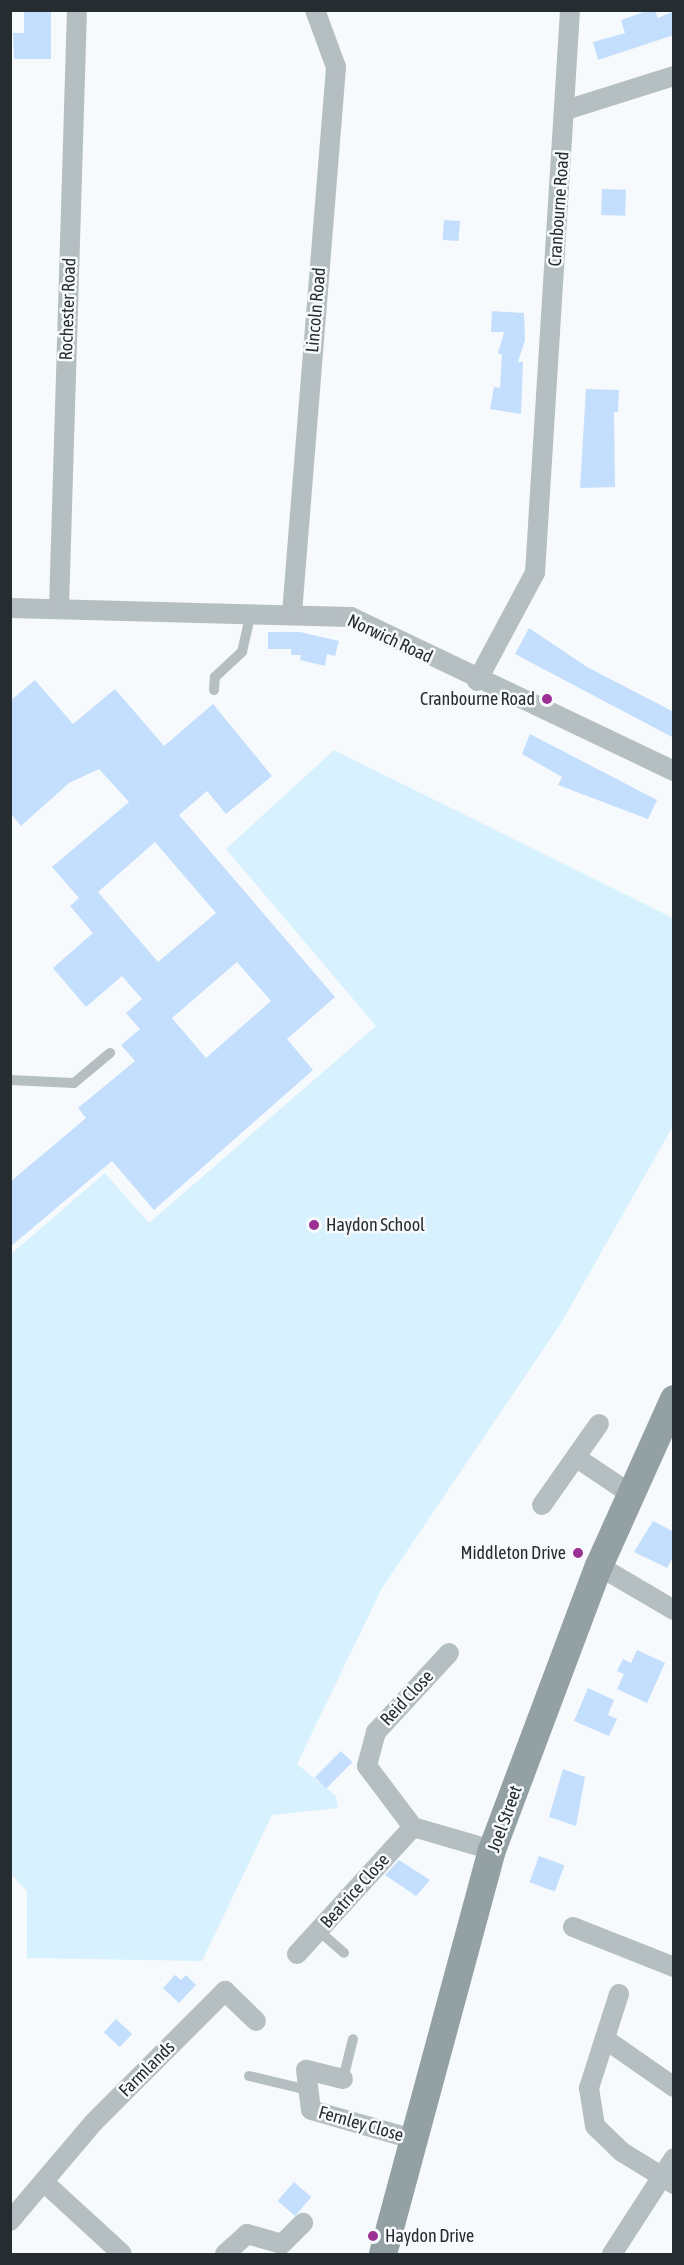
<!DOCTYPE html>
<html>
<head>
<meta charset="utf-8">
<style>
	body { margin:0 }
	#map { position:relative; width:684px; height:2265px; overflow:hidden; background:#f7fafc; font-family:"Asap Condensed",sans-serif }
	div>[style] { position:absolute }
	.green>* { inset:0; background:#d7f1ff }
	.building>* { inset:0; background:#c4defd; transform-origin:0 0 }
	.lane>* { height:10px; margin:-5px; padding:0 5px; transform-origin:5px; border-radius:5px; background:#b5bec1 }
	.street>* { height:20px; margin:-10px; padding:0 10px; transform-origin:10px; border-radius:10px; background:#b5bec1 }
	.secondary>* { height:28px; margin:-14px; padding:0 14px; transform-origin:14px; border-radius:14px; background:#94a1a4 }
	.dots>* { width:16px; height:16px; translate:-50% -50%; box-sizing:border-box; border:3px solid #f7fafc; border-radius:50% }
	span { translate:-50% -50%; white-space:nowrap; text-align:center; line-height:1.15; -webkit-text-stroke:5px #f7fafc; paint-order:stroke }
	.street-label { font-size:18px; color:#262d31 }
	.poi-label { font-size:18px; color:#262d31 }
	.right { translate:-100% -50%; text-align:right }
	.left { translate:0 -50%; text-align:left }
	.frame { position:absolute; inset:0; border:12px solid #262d31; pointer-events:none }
</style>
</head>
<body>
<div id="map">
	<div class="green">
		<i style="clip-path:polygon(334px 750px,673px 918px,673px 1126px,561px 1323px,382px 1588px,297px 1764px,336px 1796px,338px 1808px,272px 1815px,202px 1961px,27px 1958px,27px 1891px,10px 1873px,11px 1254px,105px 1173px,149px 1223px,376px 1026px,226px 849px)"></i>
	</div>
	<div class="building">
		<i style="clip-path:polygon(24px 10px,51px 10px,51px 59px,14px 59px,13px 33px,24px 33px)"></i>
		<i style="clip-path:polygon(650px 10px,655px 10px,658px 18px,674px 11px,674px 35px,598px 60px,593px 42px,625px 33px,621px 20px)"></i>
		<i style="left:602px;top:189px;width:24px;height:26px;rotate:2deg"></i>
		<i style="left:444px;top:220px;width:16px;height:20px;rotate:4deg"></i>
		<i style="clip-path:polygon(492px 311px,524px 313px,525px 340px,518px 362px,523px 362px,521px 414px,490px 409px,494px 387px,500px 388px,502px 355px,498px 353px,504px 332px,491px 332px)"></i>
		<i style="clip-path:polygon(586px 389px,619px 390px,618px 412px,614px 412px,615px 487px,580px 488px)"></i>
		<i style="clip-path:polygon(529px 628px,587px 667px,674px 712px,674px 738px,515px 654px)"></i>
		<i style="clip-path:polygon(268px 632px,300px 632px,339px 641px,335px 656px,327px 654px,325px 666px,300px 660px,301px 655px,291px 655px,291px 649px,268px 649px)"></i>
		<i style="clip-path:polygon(evenodd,35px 680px,73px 724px,115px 689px,164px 746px,213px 704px,272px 776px,226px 814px,207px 791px,179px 815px,335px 997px,287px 1039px,313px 1070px,154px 1210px,112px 1161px,10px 1247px,10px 1182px,86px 1118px,78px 1108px,135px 1061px,121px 1045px,140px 1029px,126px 1013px,142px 999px,122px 976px,86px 1007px,53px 968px,93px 933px,70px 906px,79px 898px,52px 867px,129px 802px,99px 769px,69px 783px,21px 826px,10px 813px,10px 701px,35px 680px,155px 842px,216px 913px,158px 962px,98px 892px,155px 842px,35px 680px,237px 962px,271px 1001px,206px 1058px,172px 1018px,237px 962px)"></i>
		<i style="clip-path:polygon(530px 734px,657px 800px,648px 819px,558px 785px,562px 777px,522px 754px)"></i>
		<i style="clip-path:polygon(653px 1521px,674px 1532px,674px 1555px,667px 1568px,634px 1552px)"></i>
		<i style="clip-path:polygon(637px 1650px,665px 1663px,647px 1703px,617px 1689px,624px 1674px,617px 1671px,623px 1659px,631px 1663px)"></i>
		<i style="clip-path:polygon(588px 1688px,614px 1700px,608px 1715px,617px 1719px,609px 1736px,574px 1721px)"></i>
		<i style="left:341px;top:1751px;width:16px;height:37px;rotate:45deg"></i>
		<i style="clip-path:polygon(563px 1769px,585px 1777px,576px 1826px,549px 1817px)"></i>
		<i style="left:539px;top:1856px;width:27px;height:28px;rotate:20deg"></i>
		<i style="clip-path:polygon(399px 1860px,430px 1880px,416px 1896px,385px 1875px)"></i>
		<i style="clip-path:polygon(175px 1975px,181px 1980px,186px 1975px,196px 1985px,179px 2003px,163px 1988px)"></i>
		<i style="left:116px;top:2019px;width:22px;height:18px;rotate:43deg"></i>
		<i style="left:294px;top:2182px;width:23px;height:25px;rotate:41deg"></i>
	</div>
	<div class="lane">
		<i style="left:214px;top:690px;width:13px;rotate:-86deg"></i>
		<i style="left:215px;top:677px;width:37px;rotate:-43deg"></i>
		<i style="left:242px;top:652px;width:41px;rotate:-77.3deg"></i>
		<i style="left:10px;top:1080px;width:64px;rotate:2.7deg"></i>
		<i style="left:74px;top:1083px;width:47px;rotate:-39.8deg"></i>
		<i style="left:319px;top:1931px;width:33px;rotate:41deg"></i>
		<i style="left:249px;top:2076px;width:61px;rotate:13.3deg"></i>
		<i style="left:343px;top:2079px;width:41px;rotate:-76deg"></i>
	</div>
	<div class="street">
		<i style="left:566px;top:110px;width:113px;rotate:-17.5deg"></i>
		<i style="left:10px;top:608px;width:341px;rotate:1.5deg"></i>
		<i style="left:351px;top:617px;width:358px;rotate:25.5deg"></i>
		<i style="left:59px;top:608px;width:598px;rotate:-88.28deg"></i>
		<i style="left:292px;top:613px;width:548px;rotate:-85.39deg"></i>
		<i style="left:336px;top:67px;width:61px;rotate:-110.2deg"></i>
		<i style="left:477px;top:681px;width:123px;rotate:-61.8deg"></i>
		<i style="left:535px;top:573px;width:564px;rotate:-86.44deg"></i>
		<i style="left:577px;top:1458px;width:63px;rotate:33.9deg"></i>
		<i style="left:542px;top:1505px;width:99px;rotate:-54.9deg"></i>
		<i style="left:599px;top:1566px;width:87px;rotate:30.4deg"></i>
		<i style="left:449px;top:1653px;width:108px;rotate:132.7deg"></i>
		<i style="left:376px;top:1732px;width:35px;rotate:105deg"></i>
		<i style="left:367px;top:1766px;width:76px;rotate:53deg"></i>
		<i style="left:413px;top:1827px;width:82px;rotate:16.2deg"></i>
		<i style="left:573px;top:1927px;width:109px;rotate:21.6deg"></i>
		<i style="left:297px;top:1954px;width:172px;rotate:-47.6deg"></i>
		<i style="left:619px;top:1994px;width:99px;rotate:107.7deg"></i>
		<i style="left:589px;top:2088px;width:38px;rotate:81deg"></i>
		<i style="left:595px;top:2126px;width:37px;rotate:44deg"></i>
		<i style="left:622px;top:2152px;width:61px;rotate:31.6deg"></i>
		<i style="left:605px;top:2039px;width:84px;rotate:34.8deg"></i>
		<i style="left:343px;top:2079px;width:38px;rotate:-166deg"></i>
		<i style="left:306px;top:2070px;width:40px;rotate:82.9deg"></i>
		<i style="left:311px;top:2110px;width:109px;rotate:15.9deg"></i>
		<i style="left:46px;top:2184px;width:103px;rotate:42.6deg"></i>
		<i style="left:10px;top:2221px;width:128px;rotate:-49.7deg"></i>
		<i style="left:93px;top:2123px;width:187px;rotate:-45deg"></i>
		<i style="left:225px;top:1991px;width:43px;rotate:44.1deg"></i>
		<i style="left:225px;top:2254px;width:30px;rotate:-42deg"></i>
		<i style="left:247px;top:2234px;width:36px;rotate:16deg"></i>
		<i style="left:282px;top:2244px;width:30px;rotate:-45deg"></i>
		<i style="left:612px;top:2254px;width:114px;rotate:-57.1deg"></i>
	</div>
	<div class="secondary">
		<i style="left:383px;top:2254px;width:418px;rotate:-74.9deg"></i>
		<i style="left:492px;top:1850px;width:303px;rotate:-69.4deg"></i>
		<i style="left:599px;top:1566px;width:183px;rotate:-65.8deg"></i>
	</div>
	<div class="dots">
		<i style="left:547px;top:699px;background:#9c3193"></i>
		<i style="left:314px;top:1225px;background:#9c3193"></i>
		<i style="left:578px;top:1553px;background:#9c3193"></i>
		<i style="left:373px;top:2236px;background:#9c3193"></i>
	</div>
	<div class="street-label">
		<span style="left:559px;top:209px;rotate:-86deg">Cranbourne Road</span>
		<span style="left:68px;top:309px;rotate:-88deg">Rochester Road</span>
		<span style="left:316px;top:310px;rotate:-85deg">Lincoln Road</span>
		<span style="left:390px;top:639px;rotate:25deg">Norwich Road</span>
		<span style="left:407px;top:1698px;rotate:-47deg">Reid Close</span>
		<span style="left:505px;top:1819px;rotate:-70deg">Joel Street</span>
		<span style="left:355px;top:1891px;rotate:-48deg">Beatrice Close</span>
		<span style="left:147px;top:2069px;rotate:-45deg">Farmlands</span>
		<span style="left:361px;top:2124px;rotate:16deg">Fernley Close</span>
	</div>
	<div class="poi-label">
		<span class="right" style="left:535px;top:699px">Cranbourne Road</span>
		<span class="left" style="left:326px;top:1225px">Haydon School</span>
		<span class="right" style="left:566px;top:1553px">Middleton Drive</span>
		<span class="left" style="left:385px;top:2236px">Haydon Drive</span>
	</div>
	<div class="frame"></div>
</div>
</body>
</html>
